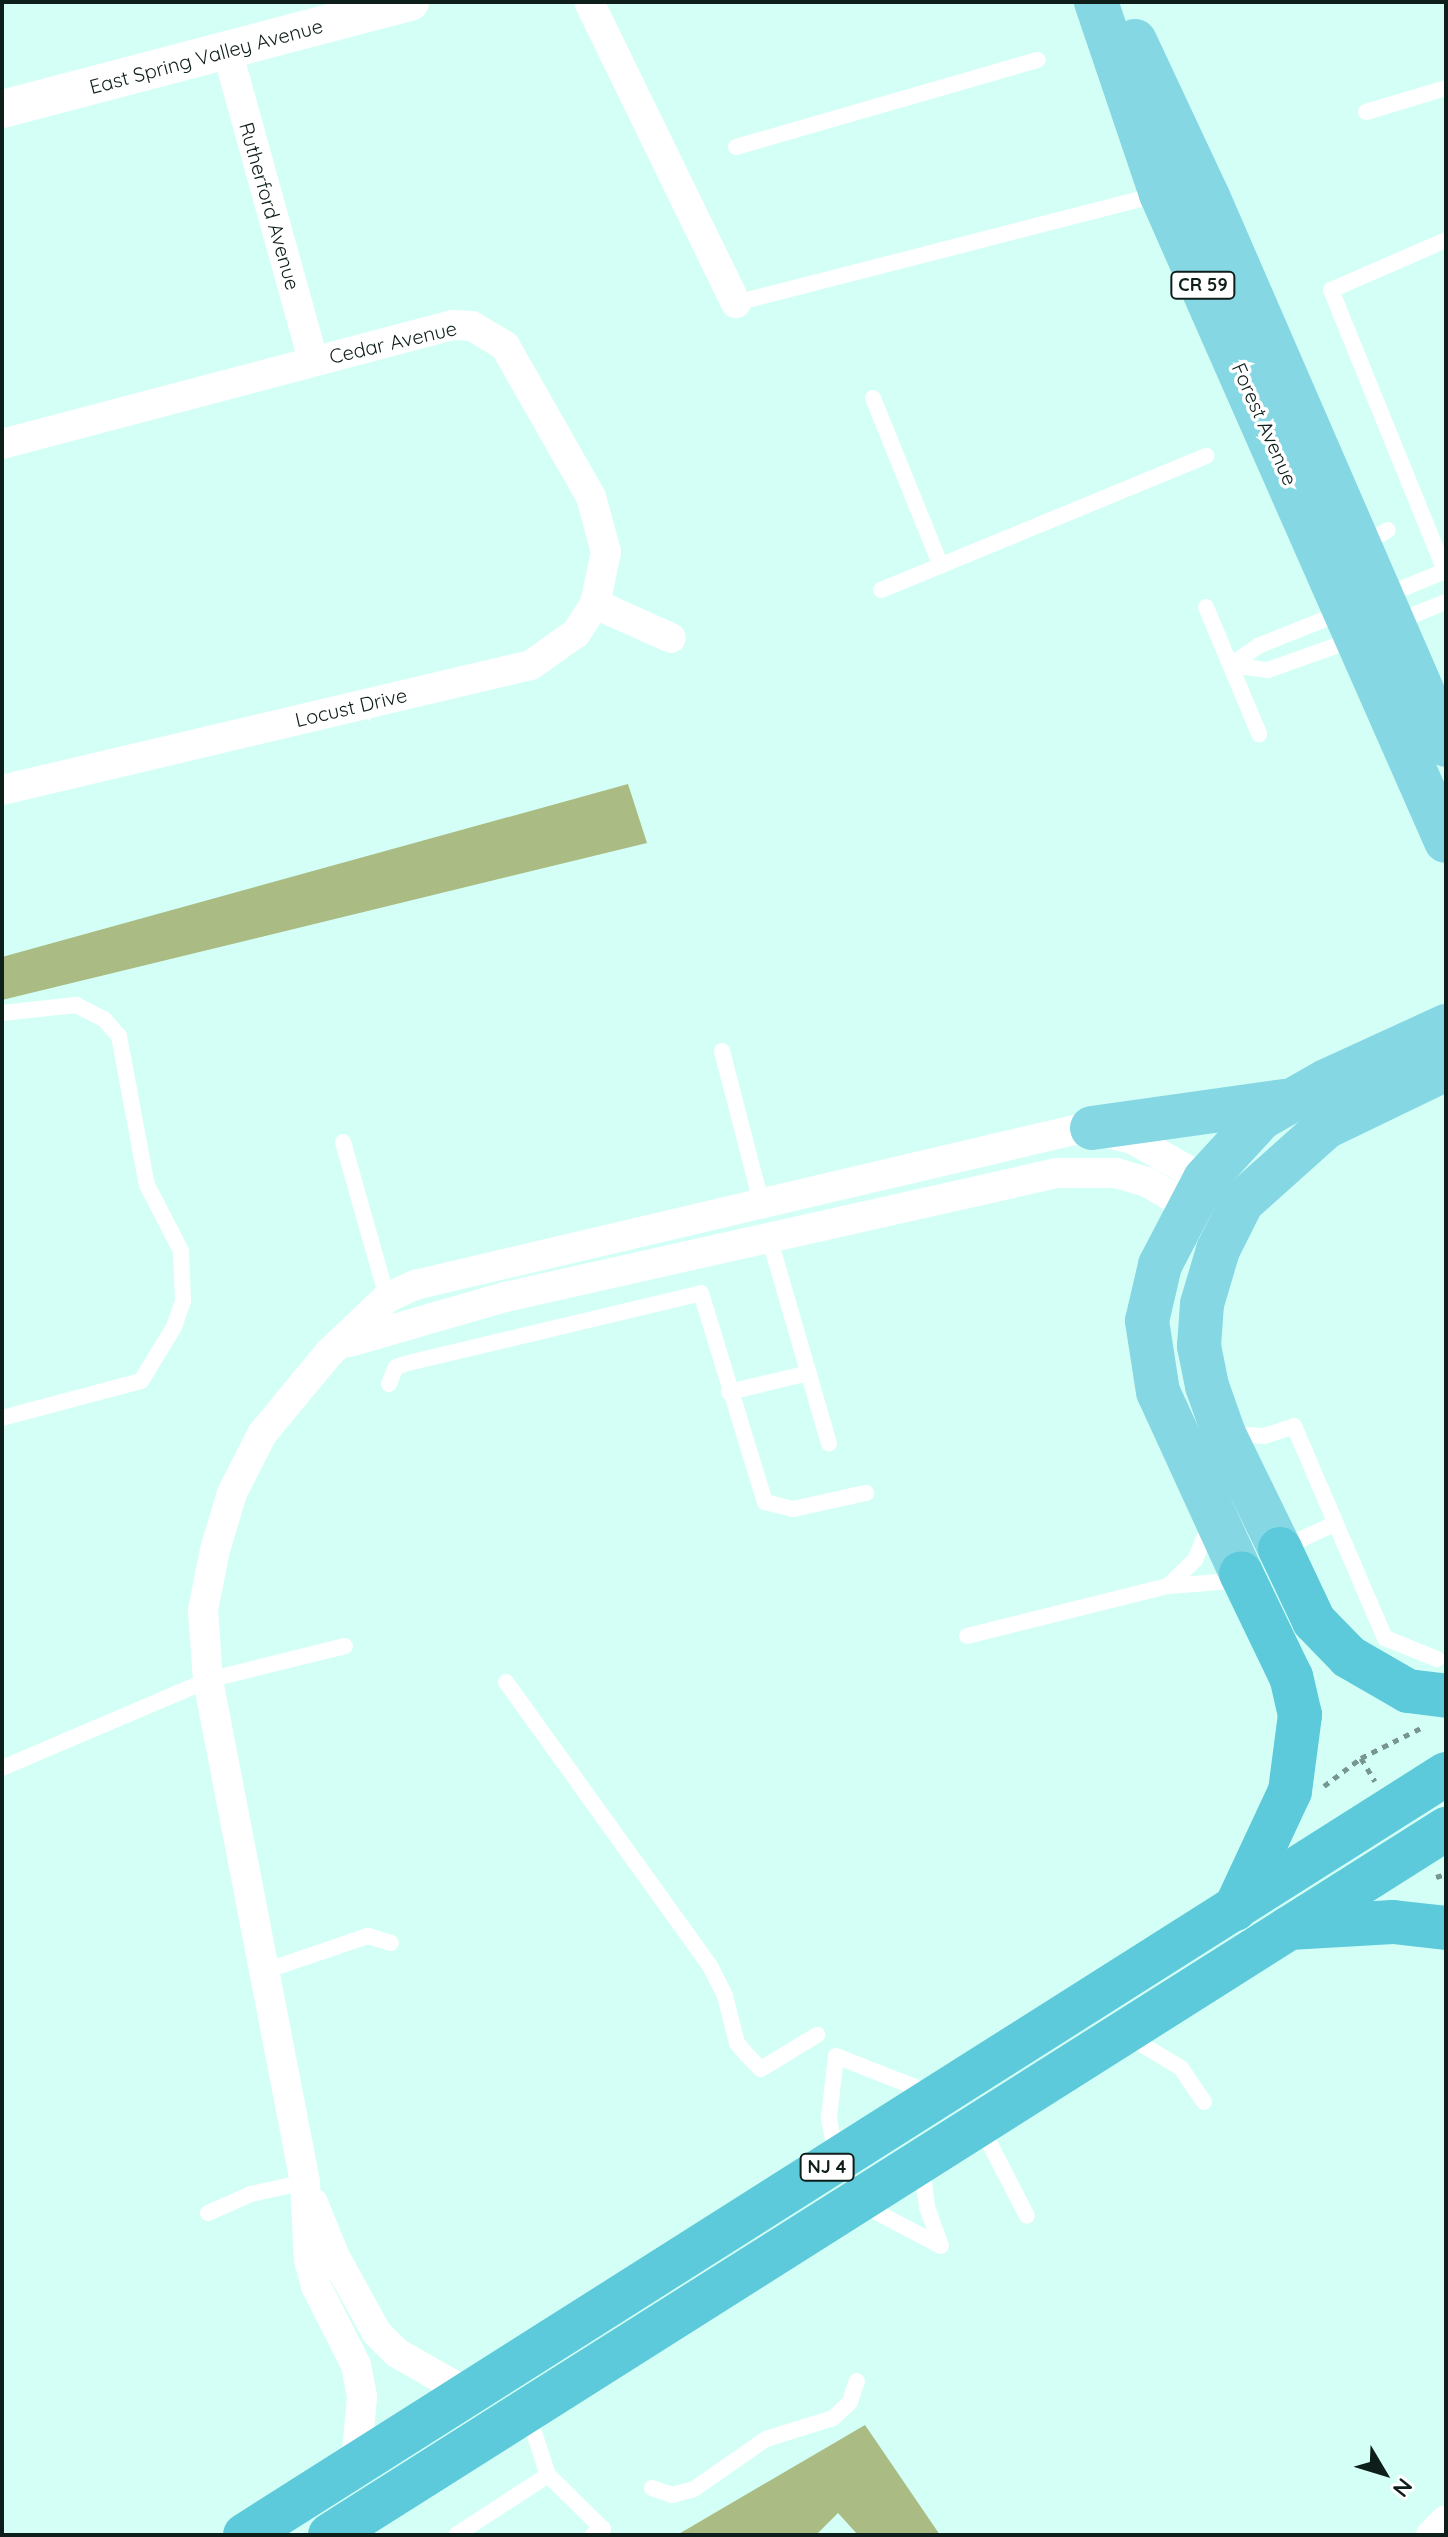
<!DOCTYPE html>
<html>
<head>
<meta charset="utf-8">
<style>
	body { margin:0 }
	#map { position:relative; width:1448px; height:2537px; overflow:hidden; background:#d4fff6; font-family:Quicksand,sans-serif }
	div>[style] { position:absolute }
	.forest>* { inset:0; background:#aabc83 }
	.path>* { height:5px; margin-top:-2.5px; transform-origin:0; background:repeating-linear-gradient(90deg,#789690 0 6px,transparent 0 12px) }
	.service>* { height:16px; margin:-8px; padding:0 8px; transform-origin:8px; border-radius:8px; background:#fff }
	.minor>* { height:30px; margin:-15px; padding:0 15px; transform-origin:15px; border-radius:15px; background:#fff }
	.tertiary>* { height:38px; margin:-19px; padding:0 19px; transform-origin:19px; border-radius:19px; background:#fff }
	.primary>* { height:44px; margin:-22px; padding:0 22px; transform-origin:22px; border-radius:22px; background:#85d7e4 }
	.trunk>* { height:44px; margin:-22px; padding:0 22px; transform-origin:22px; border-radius:22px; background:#5ccadb }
	span { translate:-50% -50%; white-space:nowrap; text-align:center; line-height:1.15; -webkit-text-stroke:7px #fff; paint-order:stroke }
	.shield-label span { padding:2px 6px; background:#fff; border:2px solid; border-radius:6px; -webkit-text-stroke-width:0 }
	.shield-label { font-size:18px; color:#0e1e1b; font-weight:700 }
	.street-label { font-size:20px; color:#0e1e1b }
	.frame { position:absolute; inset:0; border:4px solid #0e1e1b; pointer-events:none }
	.north { position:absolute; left:1344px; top:2433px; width:80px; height:80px; -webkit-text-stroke:6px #fff; paint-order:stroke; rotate:128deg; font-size:22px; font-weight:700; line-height:32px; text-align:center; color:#0e1e1b }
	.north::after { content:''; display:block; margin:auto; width:28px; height:36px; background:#0e1e1b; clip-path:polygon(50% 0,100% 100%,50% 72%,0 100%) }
</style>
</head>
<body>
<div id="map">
	<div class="forest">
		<i style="clip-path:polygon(628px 784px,647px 843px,2px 1000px,2px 957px)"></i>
		<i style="clip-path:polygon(865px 2425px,940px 2535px,858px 2535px,838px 2513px,816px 2535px,677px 2535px)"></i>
	</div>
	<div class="path">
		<i style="left:1361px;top:1758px;width:27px;rotate:59deg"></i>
		<i style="left:1324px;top:1786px;width:46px;rotate:-37.1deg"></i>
		<i style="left:1361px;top:1758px;width:67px;rotate:-26.6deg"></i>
		<i style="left:1436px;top:1877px;width:10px;rotate:-17deg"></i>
	</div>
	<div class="service">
		<i style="left:1366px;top:112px;width:84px;rotate:-16.7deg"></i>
		<i style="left:736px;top:147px;width:314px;rotate:-16.1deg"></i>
		<i style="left:1446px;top:240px;width:125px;rotate:156.5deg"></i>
		<i style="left:1331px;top:290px;width:305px;rotate:67.9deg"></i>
		<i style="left:736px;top:303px;width:438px;rotate:-14.4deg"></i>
		<i style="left:873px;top:398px;width:181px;rotate:68deg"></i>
		<i style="left:1361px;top:546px;width:31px;rotate:-31deg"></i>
		<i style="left:881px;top:590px;width:352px;rotate:-22.4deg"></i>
		<i style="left:1384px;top:596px;width:66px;rotate:-22.3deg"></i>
		<i style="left:1206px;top:607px;width:138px;rotate:67.3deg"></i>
		<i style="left:1395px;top:622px;width:55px;rotate:-21.4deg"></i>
		<i style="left:1231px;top:665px;width:33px;rotate:-35deg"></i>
		<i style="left:1258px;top:646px;width:92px;rotate:-21.8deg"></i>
		<i style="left:1231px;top:665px;width:37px;rotate:8deg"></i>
		<i style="left:1268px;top:670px;width:92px;rotate:-19.6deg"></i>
		<i style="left:2px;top:1013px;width:74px;rotate:-6.2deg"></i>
		<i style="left:76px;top:1005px;width:31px;rotate:27deg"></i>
		<i style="left:104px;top:1019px;width:23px;rotate:49deg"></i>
		<i style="left:119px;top:1036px;width:152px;rotate:79.4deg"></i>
		<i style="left:147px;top:1185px;width:74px;rotate:62.7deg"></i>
		<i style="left:181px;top:1251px;width:50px;rotate:87.7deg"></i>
		<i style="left:183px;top:1301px;width:28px;rotate:109deg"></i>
		<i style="left:174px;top:1327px;width:63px;rotate:121.4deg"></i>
		<i style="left:141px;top:1381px;width:144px;rotate:165.1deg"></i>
		<i style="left:722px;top:1051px;width:160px;rotate:75.5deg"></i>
		<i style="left:343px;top:1142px;width:162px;rotate:74.2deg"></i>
		<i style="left:769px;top:1237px;width:215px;rotate:73.8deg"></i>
		<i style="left:389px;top:1384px;width:18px;rotate:-68deg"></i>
		<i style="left:396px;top:1367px;width:13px;rotate:-18deg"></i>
		<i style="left:408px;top:1363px;width:301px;rotate:-13.4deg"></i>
		<i style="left:701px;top:1293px;width:219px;rotate:73deg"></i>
		<i style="left:765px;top:1502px;width:29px;rotate:14deg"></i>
		<i style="left:793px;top:1509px;width:75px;rotate:-12.4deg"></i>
		<i style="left:729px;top:1392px;width:82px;rotate:-13.4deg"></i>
		<i style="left:1227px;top:1434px;width:37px;rotate:3deg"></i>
		<i style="left:1264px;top:1436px;width:32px;rotate:-18deg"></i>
		<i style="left:1294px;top:1426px;width:231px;rotate:66.8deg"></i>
		<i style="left:1385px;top:1638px;width:56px;rotate:22deg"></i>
		<i style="left:1282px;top:1548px;width:55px;rotate:-24.7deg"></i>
		<i style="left:1168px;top:1586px;width:37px;rotate:-44deg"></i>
		<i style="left:1195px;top:1560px;width:41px;rotate:-67.2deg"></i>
		<i style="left:967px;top:1636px;width:207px;rotate:-14deg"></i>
		<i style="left:1168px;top:1586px;width:52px;rotate:-4.4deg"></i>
		<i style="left:1220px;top:1582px;width:23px;rotate:-23deg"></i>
		<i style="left:506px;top:1682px;width:350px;rotate:54.3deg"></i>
		<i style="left:710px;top:1966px;width:34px;rotate:63deg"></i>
		<i style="left:725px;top:1996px;width:49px;rotate:75.7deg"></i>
		<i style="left:737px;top:2043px;width:17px;rotate:50deg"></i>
		<i style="left:748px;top:2056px;width:18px;rotate:45deg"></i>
		<i style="left:761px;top:2069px;width:66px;rotate:-31.3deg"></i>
		<i style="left:2px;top:1768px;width:224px;rotate:-23.1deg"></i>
		<i style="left:208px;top:1680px;width:141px;rotate:-13.9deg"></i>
		<i style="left:262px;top:1972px;width:112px;rotate:-18.8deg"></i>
		<i style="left:368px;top:1936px;width:24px;rotate:17deg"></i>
		<i style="left:1126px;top:2035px;width:64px;rotate:31deg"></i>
		<i style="left:1181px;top:2068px;width:41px;rotate:55.9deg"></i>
		<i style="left:980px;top:2125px;width:102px;rotate:62.7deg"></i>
		<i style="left:836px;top:2155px;width:38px;rotate:-101deg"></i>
		<i style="left:829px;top:2118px;width:62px;rotate:-83.6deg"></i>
		<i style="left:836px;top:2056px;width:101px;rotate:21.5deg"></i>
		<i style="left:922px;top:2166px;width:41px;rotate:83deg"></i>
		<i style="left:927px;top:2207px;width:41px;rotate:70.3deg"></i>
		<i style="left:861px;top:2204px;width:90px;rotate:27.7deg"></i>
		<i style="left:208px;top:2213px;width:47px;rotate:-23.8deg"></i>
		<i style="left:251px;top:2194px;width:55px;rotate:-12.5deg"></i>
		<i style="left:548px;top:2475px;width:77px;rotate:44.5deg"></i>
		<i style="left:603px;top:2529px;width:12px;rotate:149deg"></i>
		<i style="left:652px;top:2488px;width:21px;rotate:19deg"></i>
		<i style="left:672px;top:2495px;width:23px;rotate:-15deg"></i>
		<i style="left:694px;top:2489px;width:88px;rotate:-34.8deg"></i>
		<i style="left:766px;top:2439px;width:70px;rotate:-17.4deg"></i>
		<i style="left:833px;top:2418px;width:23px;rotate:-43deg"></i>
		<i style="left:850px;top:2402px;width:22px;rotate:-72deg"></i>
		<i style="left:456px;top:2535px;width:110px;rotate:-33.1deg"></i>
		<i style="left:548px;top:2475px;width:64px;rotate:-108.2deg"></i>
	</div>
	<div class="minor">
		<i style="left:589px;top:2px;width:335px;rotate:64deg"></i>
		<i style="left:227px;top:50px;width:323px;rotate:74.5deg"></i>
		<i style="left:2px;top:444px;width:466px;rotate:-14.8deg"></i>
		<i style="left:453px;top:325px;width:19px;rotate:3deg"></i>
		<i style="left:472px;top:326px;width:39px;rotate:31deg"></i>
		<i style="left:505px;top:346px;width:174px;rotate:60.3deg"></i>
		<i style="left:591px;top:497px;width:57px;rotate:74.7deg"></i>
		<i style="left:606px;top:552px;width:53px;rotate:101.9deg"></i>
		<i style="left:595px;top:604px;width:35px;rotate:123deg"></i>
		<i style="left:576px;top:633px;width:55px;rotate:144.6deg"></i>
		<i style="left:531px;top:665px;width:544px;rotate:166.71deg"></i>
		<i style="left:595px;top:604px;width:83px;rotate:24.1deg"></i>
		<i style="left:349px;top:1342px;width:162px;rotate:-16.1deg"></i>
		<i style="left:505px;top:1297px;width:566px;rotate:-12.66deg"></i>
		<i style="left:1057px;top:1173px;width:59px"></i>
		<i style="left:1116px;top:1173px;width:32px;rotate:16deg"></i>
		<i style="left:1147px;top:1182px;width:67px;rotate:30.4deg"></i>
		<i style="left:313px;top:2203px;width:58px;rotate:67.8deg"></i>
		<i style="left:335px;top:2257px;width:87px;rotate:61.1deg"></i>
		<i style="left:377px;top:2333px;width:28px;rotate:45deg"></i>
		<i style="left:397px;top:2353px;width:83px;rotate:29.7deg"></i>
		<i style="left:356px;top:2465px;width:69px;rotate:-85deg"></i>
		<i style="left:362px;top:2396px;width:32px;rotate:-101deg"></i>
		<i style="left:356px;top:2365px;width:89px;rotate:-116.9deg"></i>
		<i style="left:316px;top:2286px;width:28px;rotate:-105deg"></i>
		<i style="left:309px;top:2259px;width:77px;rotate:-93deg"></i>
		<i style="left:305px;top:2182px;width:511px;rotate:-100.94deg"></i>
		<i style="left:208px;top:1680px;width:70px;rotate:-94.1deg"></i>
		<i style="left:203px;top:1610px;width:61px;rotate:-78.7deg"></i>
		<i style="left:215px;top:1550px;width:59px;rotate:-73.4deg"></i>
		<i style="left:232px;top:1493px;width:66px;rotate:-63deg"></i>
		<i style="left:262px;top:1434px;width:105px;rotate:-50.4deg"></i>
		<i style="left:329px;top:1353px;width:80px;rotate:-43.5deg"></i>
		<i style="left:387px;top:1298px;width:31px;rotate:-25deg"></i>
		<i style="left:415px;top:1285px;width:686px;rotate:-13.23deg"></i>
		<i style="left:1083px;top:1128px;width:48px;rotate:12deg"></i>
		<i style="left:1130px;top:1138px;width:103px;rotate:29.1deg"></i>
		<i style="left:1431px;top:2535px;width:21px;rotate:-45deg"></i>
	</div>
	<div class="tertiary">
		<i style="left:2px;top:109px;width:422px;rotate:-14.7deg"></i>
	</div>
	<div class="primary">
		<i style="left:1096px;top:2px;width:203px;rotate:71.3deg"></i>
		<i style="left:1161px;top:194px;width:707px;rotate:66.23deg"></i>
		<i style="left:1135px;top:41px;width:174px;rotate:64.9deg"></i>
		<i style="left:1209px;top:199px;width:595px;rotate:66.54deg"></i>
		<i style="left:1092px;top:1128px;width:194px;rotate:-8deg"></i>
		<i style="left:1280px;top:1549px;width:128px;rotate:-116deg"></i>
		<i style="left:1224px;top:1434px;width:51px;rotate:-109.5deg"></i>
		<i style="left:1207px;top:1386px;width:41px;rotate:-101.3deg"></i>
		<i style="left:1199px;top:1346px;width:42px;rotate:-85.9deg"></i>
		<i style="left:1202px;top:1304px;width:56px;rotate:-73.5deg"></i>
		<i style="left:1218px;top:1250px;width:54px;rotate:-63.4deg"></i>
		<i style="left:1242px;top:1202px;width:113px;rotate:-41.8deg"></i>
		<i style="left:1326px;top:1127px;width:133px;rotate:-25.8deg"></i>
		<i style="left:1241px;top:1573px;width:199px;rotate:-114.6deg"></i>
		<i style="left:1158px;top:1392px;width:72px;rotate:-98.8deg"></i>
		<i style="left:1147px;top:1321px;width:57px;rotate:-76.9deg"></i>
		<i style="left:1160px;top:1265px;width:97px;rotate:-62.4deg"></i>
		<i style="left:1205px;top:1179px;width:83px;rotate:-47.4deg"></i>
		<i style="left:1261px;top:1118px;width:75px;rotate:-29.6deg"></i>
		<i style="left:1326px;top:1081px;width:132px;rotate:-24.6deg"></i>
	</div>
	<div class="trunk">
		<i style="left:1280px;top:1549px;width:80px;rotate:64.7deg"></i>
		<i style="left:1314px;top:1621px;width:50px;rotate:45.8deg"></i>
		<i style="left:1349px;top:1657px;width:68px;rotate:30deg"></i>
		<i style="left:1408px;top:1691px;width:38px;rotate:7deg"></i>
		<i style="left:1235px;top:1909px;width:130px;rotate:-65deg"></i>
		<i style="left:1290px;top:1791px;width:77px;rotate:-82.5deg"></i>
		<i style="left:1300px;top:1715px;width:39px;rotate:-103deg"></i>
		<i style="left:1291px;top:1677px;width:115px;rotate:-115.7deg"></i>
		<i style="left:1289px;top:1928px;width:104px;rotate:-3.3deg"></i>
		<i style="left:1393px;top:1922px;width:53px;rotate:6.5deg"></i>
		<i style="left:245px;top:2535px;width:1422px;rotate:-32.36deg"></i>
		<i style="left:330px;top:2535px;width:1321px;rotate:-32.32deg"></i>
	</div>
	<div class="shield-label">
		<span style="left:1203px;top:285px">CR 59</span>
		<span style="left:827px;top:2167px">NJ 4</span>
	</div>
	<div class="street-label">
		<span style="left:206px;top:56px;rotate:-15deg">East Spring Valley Avenue</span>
		<span style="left:270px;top:206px;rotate:74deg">Rutherford Avenue</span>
		<span style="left:393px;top:342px;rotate:-13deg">Cedar Avenue</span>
		<span style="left:1265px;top:424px;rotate:66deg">Forest Avenue</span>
		<span style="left:351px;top:707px;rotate:-13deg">Locust Drive</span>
	</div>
	<div class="frame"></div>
	<div class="north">N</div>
</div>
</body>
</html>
